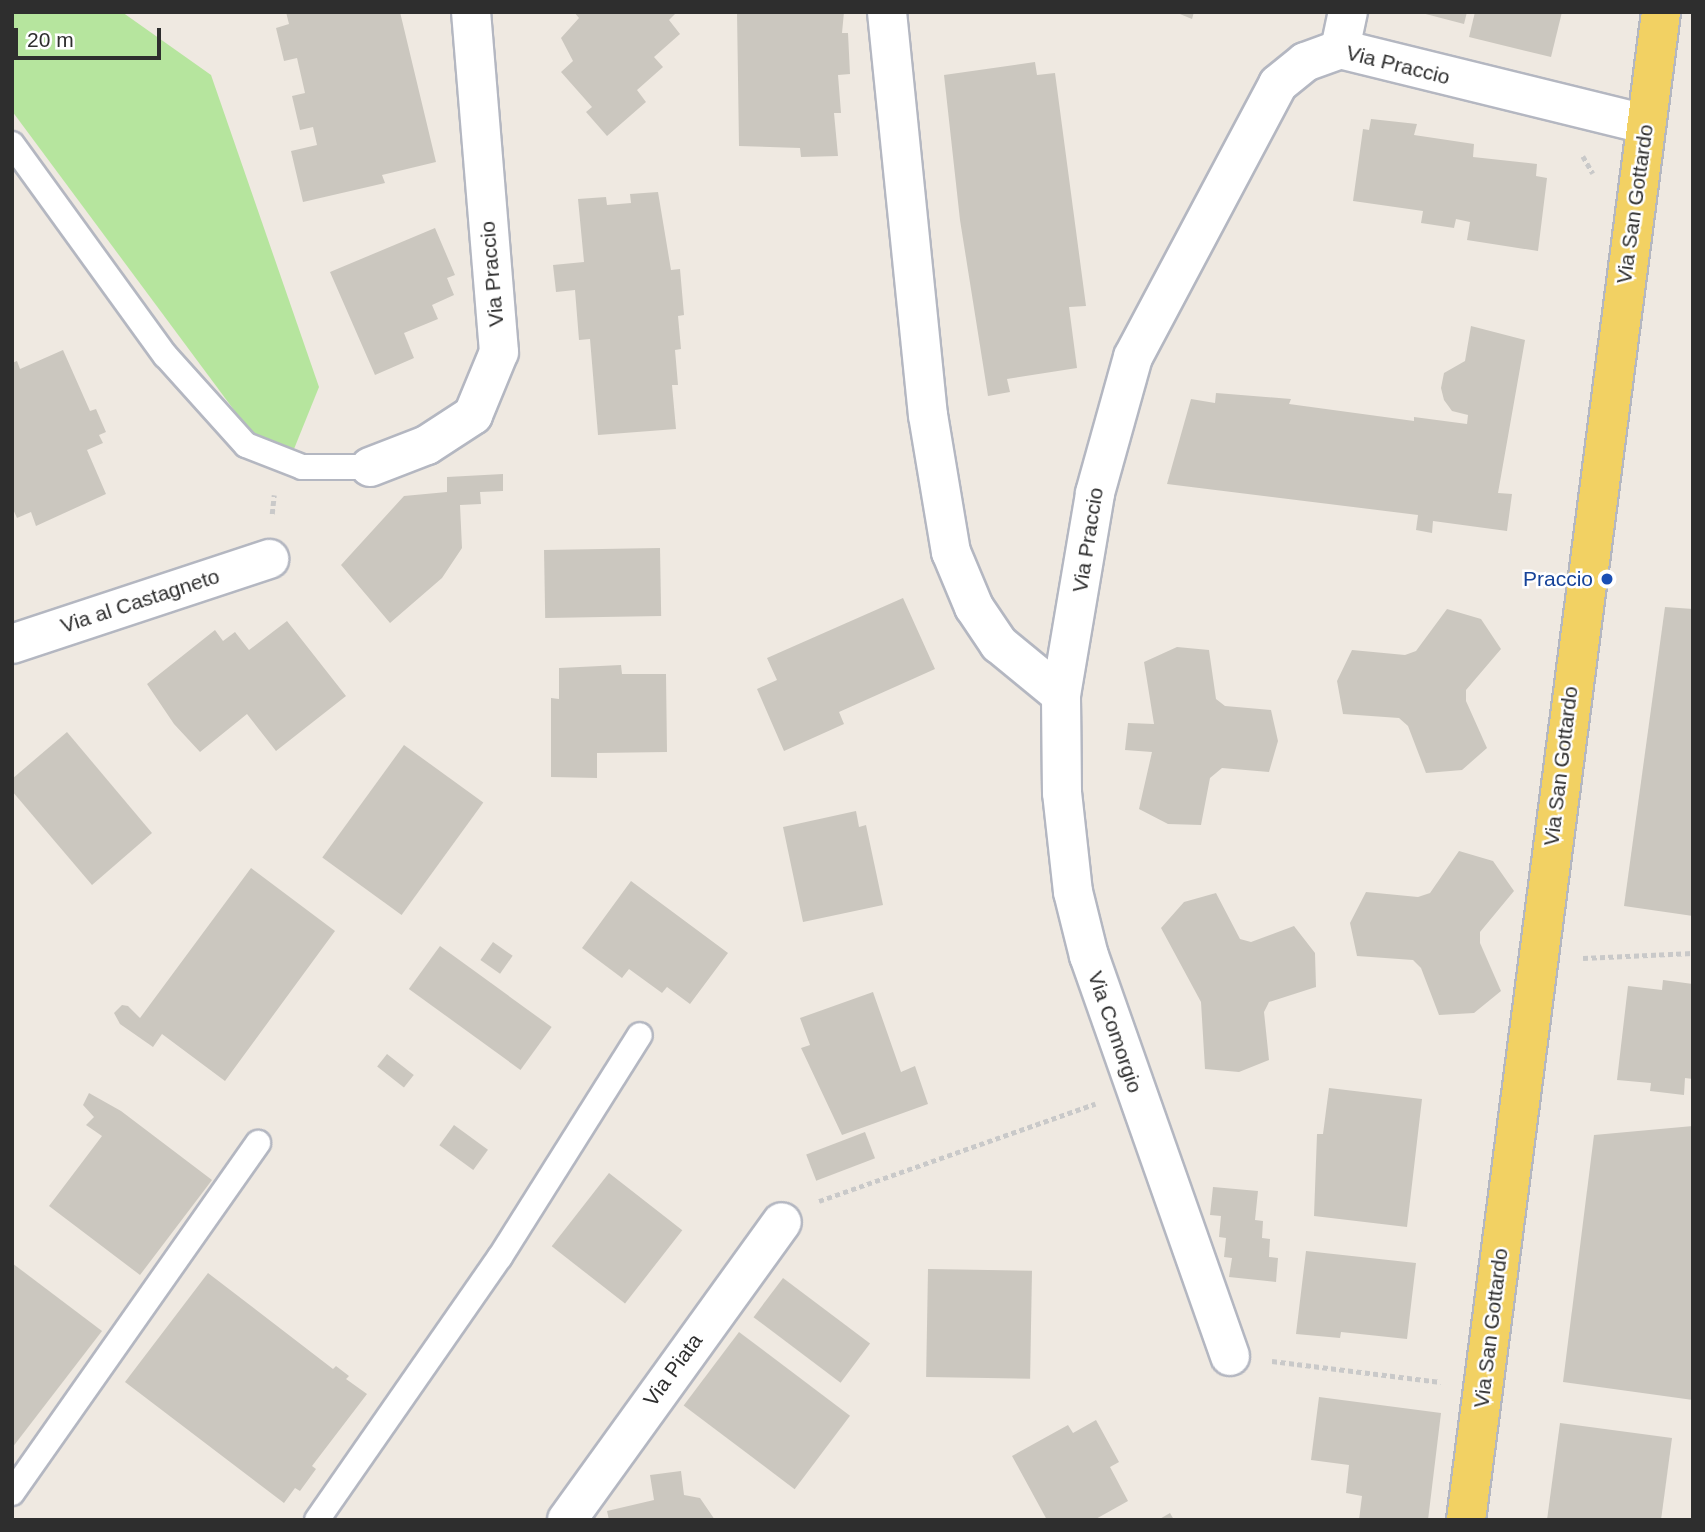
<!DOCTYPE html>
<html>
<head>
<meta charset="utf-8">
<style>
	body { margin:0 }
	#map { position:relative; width:1705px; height:1532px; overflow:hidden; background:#efe9e1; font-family:Arial,sans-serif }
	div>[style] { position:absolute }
	.green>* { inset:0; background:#b6e59e }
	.building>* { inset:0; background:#cbc7bf; transform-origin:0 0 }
	.path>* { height:4.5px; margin-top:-2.25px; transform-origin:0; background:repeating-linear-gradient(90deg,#c9c9c9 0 5px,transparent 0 8.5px) }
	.roads { filter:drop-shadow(2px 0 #b4b7c1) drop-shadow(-2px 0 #b4b7c1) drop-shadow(0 2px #b4b7c1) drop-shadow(0 -2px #b4b7c1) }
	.lane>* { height:24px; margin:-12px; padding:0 12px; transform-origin:12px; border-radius:12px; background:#fff }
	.street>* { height:38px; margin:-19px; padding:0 19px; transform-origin:19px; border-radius:19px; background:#fff }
	.primary>* { height:38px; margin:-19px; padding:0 19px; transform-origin:19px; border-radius:19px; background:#f2d163 }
	.dots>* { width:19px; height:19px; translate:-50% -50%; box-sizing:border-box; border:4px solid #fff; border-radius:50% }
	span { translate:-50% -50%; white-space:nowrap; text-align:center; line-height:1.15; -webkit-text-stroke:5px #fff; paint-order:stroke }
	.street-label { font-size:21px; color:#2e2e2e }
	.transit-label { font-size:21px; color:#164399 }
	.right { translate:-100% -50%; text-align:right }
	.frame { position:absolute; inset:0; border:14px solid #2e2e2e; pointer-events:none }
	.scale { position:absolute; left:14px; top:28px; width:147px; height:32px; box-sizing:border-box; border:4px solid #2e2e2e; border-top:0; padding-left:9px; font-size:21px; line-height:24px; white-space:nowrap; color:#2e2e2e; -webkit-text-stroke:5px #fff; paint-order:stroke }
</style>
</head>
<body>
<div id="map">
	<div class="green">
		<i style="clip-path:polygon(12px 12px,122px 12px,211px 75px,319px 387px,294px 449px,251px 433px,12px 111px)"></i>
	</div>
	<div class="building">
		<i style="clip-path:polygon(286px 12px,400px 12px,436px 162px,382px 175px,385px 183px,303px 202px,291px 151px,317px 145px,313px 127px,300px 130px,292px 96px,305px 93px,297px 58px,284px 61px,276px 28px,289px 24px)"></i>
		<i style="clip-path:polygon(574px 12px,677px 12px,669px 20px,680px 34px,654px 57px,663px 67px,637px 90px,646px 102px,607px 136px,586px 112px,592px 107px,561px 72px,573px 61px,561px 38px,579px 18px)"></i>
		<i style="clip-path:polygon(737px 12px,844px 12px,842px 33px,848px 33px,850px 74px,838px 75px,841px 113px,834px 113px,838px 156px,801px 157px,800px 148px,739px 146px)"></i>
		<i style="clip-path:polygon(1175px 12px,1194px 12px,1192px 19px)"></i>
		<i style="clip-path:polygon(1418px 12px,1467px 12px,1464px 24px)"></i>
		<i style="clip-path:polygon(1475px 12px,1562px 12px,1551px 57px,1469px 37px)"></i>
		<i style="clip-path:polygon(1035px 62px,1037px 75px,1055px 73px,1086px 306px,1069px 307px,1077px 368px,1007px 379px,1010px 392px,988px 396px,960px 220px,944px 75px)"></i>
		<i style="clip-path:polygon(1371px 119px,1417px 124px,1414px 135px,1474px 144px,1473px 157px,1537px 164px,1536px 176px,1547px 178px,1538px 251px,1467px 240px,1470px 222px,1456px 219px,1454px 228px,1421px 223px,1423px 211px,1353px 201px,1363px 129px,1369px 130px)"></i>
		<i style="clip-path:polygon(658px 192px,671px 270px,680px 269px,684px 315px,678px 316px,681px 349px,675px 350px,678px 385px,672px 385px,676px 429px,598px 435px,590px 339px,579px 340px,575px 290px,556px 292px,553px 265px,584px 262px,578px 199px,606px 197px,607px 205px,631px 203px,630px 194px)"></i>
		<i style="clip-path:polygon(435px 228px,455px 275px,447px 278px,454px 295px,432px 305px,438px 319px,404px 333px,414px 358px,375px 375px,330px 272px)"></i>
		<i style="clip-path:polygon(1471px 326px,1525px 340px,1498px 493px,1512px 494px,1507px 531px,1433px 521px,1432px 533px,1416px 530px,1418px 515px,1167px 484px,1191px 399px,1215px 403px,1216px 393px,1291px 399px,1289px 404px,1414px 421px,1414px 417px,1467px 424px,1468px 415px,1452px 411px,1444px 400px,1441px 388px,1444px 373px,1465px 361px)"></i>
		<i style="clip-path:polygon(63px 350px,90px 411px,96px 409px,106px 432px,99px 435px,103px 443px,87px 450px,106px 494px,36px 526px,31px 512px,17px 518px,12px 507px,12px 363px,17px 361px,20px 369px)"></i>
		<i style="clip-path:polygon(503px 474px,503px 491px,480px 492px,481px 504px,460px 505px,462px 548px,442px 578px,390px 623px,341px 565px,404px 496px,447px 492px,447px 477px)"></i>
		<i style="left:660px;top:548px;width:68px;height:116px;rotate:89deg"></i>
		<i style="clip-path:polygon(903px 598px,935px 669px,839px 712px,844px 724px,784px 751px,757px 689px,777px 680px,767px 658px)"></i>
		<i style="clip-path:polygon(1665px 607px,1693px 609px,1693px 916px,1624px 906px)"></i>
		<i style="clip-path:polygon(1447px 609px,1481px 619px,1501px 649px,1466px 690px,1466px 701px,1487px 748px,1462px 770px,1426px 773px,1408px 726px,1399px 718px,1343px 714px,1337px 681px,1352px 650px,1405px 655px,1416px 651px)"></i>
		<i style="clip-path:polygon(287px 621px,346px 696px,276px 751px,247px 714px,200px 752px,174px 724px,147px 684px,215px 630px,223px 641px,235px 632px,249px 650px)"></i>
		<i style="clip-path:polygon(1177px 647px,1209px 650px,1216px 699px,1225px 706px,1271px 710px,1278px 741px,1269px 772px,1222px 768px,1210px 778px,1201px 825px,1168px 824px,1139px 809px,1152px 752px,1125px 750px,1128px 723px,1154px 724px,1144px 662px)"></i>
		<i style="clip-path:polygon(621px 665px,622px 674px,666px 674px,667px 752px,597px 753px,597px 778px,551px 777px,551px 698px,559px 699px,559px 668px)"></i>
		<i style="clip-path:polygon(67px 732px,152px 833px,92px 885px,12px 791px,12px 779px)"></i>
		<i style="left:404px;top:745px;width:98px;height:139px;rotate:36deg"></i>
		<i style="clip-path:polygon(856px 811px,859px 827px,866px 825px,883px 905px,803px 922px,783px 827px)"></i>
		<i style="clip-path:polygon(1459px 851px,1493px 861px,1514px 891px,1480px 932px,1480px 943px,1501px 991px,1474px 1013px,1439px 1015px,1421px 968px,1413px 960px,1357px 956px,1350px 923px,1366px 892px,1418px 897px,1430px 893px)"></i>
		<i style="clip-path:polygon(251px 868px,335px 931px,225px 1081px,162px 1034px,153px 1047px,120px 1024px,114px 1013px,122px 1005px,128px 1006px,140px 1018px)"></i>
		<i style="clip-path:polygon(631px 881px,728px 953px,690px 1004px,667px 987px,662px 993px,629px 969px,622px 978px,582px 948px)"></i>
		<i style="clip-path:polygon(1216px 893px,1240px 939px,1251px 942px,1294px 926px,1315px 953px,1316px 987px,1269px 1002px,1264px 1012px,1269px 1060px,1239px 1072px,1205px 1069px,1201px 1002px,1161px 928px,1184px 902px)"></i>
		<i style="left:493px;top:942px;width:24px;height:22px;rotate:35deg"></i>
		<i style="left:440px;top:946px;width:138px;height:53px;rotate:36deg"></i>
		<i style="clip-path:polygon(1663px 980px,1693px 984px,1693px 1079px,1685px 1078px,1684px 1095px,1650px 1091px,1651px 1083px,1617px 1080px,1628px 986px,1662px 990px)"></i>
		<i style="clip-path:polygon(873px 992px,901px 1072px,915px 1066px,928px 1104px,842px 1135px,801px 1048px,810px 1045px,800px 1018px)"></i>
		<i style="left:387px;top:1054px;width:34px;height:16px;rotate:38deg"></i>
		<i style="clip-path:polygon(1329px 1088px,1422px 1099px,1407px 1227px,1314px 1216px,1317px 1134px,1323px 1134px)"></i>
		<i style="clip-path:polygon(89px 1093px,121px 1111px,212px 1180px,140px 1275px,49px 1206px,102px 1136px,86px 1125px,94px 1117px,83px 1105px)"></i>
		<i style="left:454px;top:1125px;width:42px;height:25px;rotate:36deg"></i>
		<i style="clip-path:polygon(1693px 1126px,1693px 1400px,1563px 1382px,1594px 1135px)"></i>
		<i style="left:865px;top:1132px;width:28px;height:63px;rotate:69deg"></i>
		<i style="left:609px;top:1173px;width:93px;height:93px;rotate:38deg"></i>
		<i style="clip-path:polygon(1213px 1187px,1258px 1191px,1255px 1220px,1263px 1221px,1262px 1238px,1270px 1239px,1269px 1257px,1278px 1258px,1276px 1282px,1229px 1277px,1232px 1258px,1224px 1257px,1226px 1238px,1219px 1237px,1221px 1216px,1210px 1215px)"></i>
		<i style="clip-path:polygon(1306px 1251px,1416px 1263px,1407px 1339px,1341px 1332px,1340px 1338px,1296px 1334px)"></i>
		<i style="clip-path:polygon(12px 1263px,102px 1331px,12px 1448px)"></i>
		<i style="left:928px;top:1269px;width:104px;height:108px;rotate:1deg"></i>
		<i style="clip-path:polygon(208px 1273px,333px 1369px,336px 1366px,349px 1376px,346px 1379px,367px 1394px,312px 1466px,316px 1469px,300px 1491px,295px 1488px,284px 1503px,125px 1382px)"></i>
		<i style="left:783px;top:1278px;width:109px;height:49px;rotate:37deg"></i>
		<i style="left:739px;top:1332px;width:139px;height:92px;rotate:37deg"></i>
		<i style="clip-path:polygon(1319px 1397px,1441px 1413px,1428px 1520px,1359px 1520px,1362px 1496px,1346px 1493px,1349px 1465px,1311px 1460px)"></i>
		<i style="clip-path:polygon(1096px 1420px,1119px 1462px,1110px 1467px,1128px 1501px,1094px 1520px,1047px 1520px,1012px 1456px,1068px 1425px,1073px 1433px)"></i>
		<i style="clip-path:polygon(1560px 1423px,1672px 1438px,1661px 1520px,1547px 1520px)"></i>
		<i style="clip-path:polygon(681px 1471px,684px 1495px,700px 1498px,715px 1520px,609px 1520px,607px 1511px,654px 1500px,650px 1475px)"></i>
		<i style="clip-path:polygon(1170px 1513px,1174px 1520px,1158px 1520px)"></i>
	</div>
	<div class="path">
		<i style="left:1583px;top:156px;width:20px;rotate:60deg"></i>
		<i style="left:272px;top:514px;width:19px;rotate:-84deg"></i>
		<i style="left:1583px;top:958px;width:110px;rotate:-2.6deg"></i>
		<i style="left:819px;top:1201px;width:293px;rotate:-19.4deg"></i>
		<i style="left:1272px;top:1361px;width:170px;rotate:7.1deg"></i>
	</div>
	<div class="roads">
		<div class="lane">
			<i style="left:12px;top:144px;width:261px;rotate:54.1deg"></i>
			<i style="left:165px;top:355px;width:121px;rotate:48deg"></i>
			<i style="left:246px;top:445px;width:60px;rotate:21.4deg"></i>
			<i style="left:302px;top:467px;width:68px"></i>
			<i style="left:12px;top:1493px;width:428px;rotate:-54.9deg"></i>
			<i style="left:317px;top:1520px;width:320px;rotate:-55.2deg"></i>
			<i style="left:500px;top:1257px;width:262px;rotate:-57.8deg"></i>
		</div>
		<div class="street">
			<i style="left:887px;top:12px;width:405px;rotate:84.2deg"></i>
			<i style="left:928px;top:415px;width:139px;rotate:80.5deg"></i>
			<i style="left:951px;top:552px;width:60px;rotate:67.3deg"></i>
			<i style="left:974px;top:607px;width:45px;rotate:56deg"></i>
			<i style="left:999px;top:644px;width:80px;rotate:39.4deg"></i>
			<i style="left:1340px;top:49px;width:38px;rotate:-78deg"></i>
			<i style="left:370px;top:467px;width:61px;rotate:-21.1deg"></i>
			<i style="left:427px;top:445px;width:55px;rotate:-33.1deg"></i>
			<i style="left:473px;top:415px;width:68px;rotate:-67.6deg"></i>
			<i style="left:499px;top:352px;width:341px;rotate:-94.7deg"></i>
			<i style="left:12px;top:644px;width:271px;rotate:-18.3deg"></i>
			<i style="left:1230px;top:1356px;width:424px;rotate:-109.4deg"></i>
			<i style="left:1089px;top:956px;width:66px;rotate:-104deg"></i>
			<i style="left:1073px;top:892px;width:100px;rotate:-96.3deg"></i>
			<i style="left:1062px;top:793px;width:98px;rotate:-90.6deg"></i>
			<i style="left:1061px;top:695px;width:205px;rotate:-80.4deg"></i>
			<i style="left:1095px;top:493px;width:141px;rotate:-74.4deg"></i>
			<i style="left:1133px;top:357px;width:309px;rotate:-62deg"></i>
			<i style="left:1278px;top:84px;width:35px;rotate:-39deg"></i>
			<i style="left:1305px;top:62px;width:37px;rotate:-20deg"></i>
			<i style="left:1340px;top:49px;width:314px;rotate:13.8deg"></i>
			<i style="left:567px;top:1520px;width:367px;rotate:-54.2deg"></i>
		</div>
		<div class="primary">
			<i style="left:1466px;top:1520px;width:1521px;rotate:-82.63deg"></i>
		</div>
	</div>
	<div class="dots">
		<i style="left:1607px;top:579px;background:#1a4fb4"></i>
	</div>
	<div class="street-label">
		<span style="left:1398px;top:65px;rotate:14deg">Via Praccio</span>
		<span style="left:1635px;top:204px;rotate:-82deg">Via San Gottardo</span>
		<span style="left:492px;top:274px;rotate:-95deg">Via Praccio</span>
		<span style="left:1088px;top:540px;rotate:-81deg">Via Praccio</span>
		<span style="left:140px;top:601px;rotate:-18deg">Via al Castagneto</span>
		<span style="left:1561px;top:766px;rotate:-83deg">Via San Gottardo</span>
		<span style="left:1115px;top:1032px;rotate:71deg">Via Comorgio</span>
		<span style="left:1491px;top:1328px;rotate:-83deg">Via San Gottardo</span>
		<span style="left:673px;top:1370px;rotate:-54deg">Via Piata</span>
	</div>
	<div class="transit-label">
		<span class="right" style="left:1593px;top:579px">Praccio</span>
	</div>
	<div class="frame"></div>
	<div class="scale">20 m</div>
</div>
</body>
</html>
